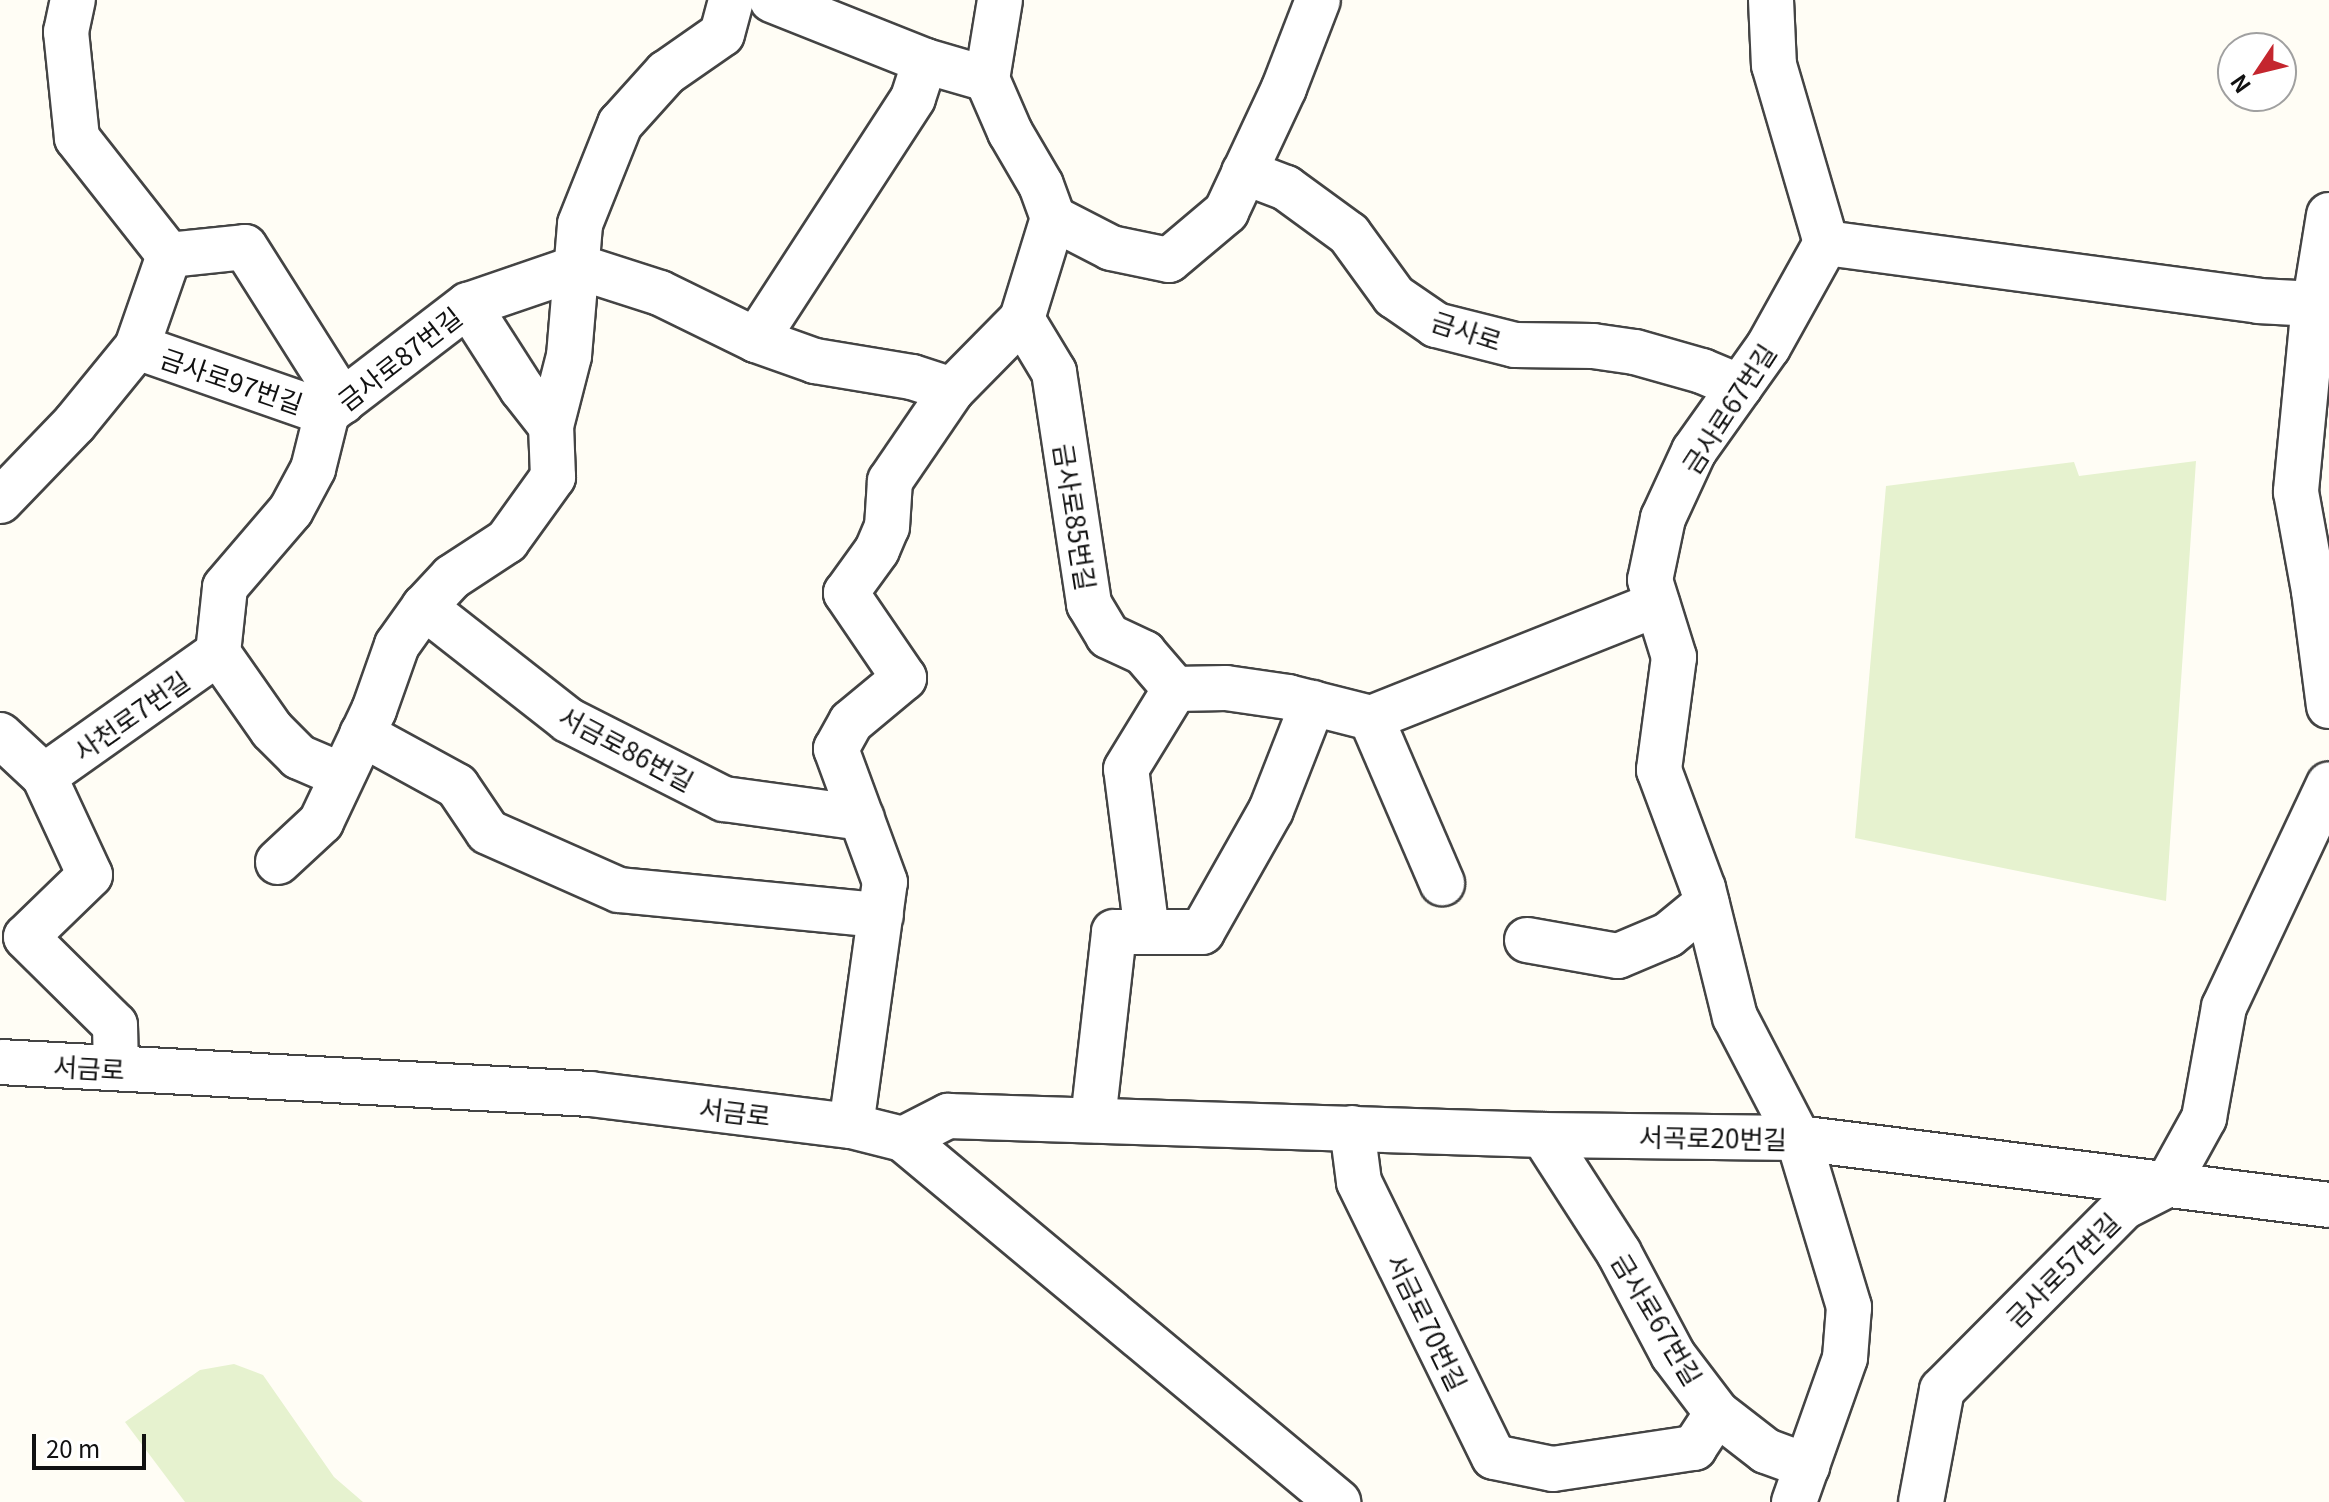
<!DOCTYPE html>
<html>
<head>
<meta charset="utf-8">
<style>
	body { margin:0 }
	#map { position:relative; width:2329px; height:1502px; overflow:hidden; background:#fffdf5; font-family:Georgia,"Noto Sans KR",serif }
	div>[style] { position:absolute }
	.pitch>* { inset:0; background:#e6f2cf }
	.roads { filter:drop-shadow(2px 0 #444) drop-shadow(-2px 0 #444) drop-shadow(0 2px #444) drop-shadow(0 -2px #444) }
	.minor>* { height:44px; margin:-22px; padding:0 22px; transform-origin:22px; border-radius:22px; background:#fff }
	span { translate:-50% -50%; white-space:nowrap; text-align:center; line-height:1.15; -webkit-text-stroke:8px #fff; paint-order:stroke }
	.street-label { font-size:26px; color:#111 }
	.north { position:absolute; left:2217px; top:32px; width:80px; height:80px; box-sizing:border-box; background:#fff; border:2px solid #a0a0a0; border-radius:50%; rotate:235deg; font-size:22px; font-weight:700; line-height:32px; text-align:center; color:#111 }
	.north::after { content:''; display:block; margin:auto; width:28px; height:36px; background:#c4262e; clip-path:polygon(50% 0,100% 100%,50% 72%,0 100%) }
	.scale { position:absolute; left:32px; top:1434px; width:114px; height:36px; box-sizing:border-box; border:4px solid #111; border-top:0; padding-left:10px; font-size:24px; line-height:28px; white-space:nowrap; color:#111; -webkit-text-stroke:6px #fff; paint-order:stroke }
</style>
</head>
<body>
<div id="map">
	<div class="pitch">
		<i style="clip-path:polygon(2196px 461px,2166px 901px,1855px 838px,1886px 486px,2074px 462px,2079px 476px)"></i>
		<i style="clip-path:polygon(234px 1364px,263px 1375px,334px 1477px,363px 1502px,185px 1502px,125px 1422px,200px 1370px)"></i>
	</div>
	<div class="roads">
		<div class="minor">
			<i style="left:772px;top:0;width:165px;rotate:21.7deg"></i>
			<i style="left:925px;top:61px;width:65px;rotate:16.2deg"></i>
			<i style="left:1000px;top:0;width:80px;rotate:99.3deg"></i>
			<i style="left:987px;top:79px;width:58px;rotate:66.5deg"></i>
			<i style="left:1010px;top:132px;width:61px;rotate:59.7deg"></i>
			<i style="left:1041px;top:185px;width:35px;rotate:70deg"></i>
			<i style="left:1053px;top:218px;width:106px;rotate:107.1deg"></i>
			<i style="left:1771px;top:0;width:65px;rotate:87.4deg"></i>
			<i style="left:1774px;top:65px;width:185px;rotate:73.7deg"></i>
			<i style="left:1826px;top:243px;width:119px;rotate:119.1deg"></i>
			<i style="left:1768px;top:347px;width:128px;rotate:125.4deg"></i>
			<i style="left:1694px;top:451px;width:74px;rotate:114.8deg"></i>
			<i style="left:1663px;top:518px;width:63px;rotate:101.8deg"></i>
			<i style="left:1650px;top:580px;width:81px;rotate:72.7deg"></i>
			<i style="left:1674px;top:657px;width:114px;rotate:97.6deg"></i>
			<i style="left:1659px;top:770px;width:126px;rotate:69.6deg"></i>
			<i style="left:1703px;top:888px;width:133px;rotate:76.1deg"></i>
			<i style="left:1735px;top:1017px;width:136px;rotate:62.5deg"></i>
			<i style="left:1798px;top:1138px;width:177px;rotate:73.2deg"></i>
			<i style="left:1849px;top:1307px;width:51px;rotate:94.5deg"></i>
			<i style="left:1845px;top:1358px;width:153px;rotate:109.5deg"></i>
			<i style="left:1244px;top:172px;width:45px;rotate:20.9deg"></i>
			<i style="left:1286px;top:188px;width:78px;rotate:36.1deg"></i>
			<i style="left:1349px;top:234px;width:77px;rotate:54deg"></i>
			<i style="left:1394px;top:296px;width:51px;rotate:34.6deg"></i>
			<i style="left:1436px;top:325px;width:81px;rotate:14.2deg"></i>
			<i style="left:1515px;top:345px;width:78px;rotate:0.7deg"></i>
			<i style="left:1593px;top:346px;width:42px;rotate:8.1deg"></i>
			<i style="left:1635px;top:352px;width:70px;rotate:15.8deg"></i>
			<i style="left:1702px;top:371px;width:41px;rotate:22.8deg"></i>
			<i style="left:2329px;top:215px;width:100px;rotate:99.2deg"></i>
			<i style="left:2313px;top:314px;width:179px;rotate:95.5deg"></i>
			<i style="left:2296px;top:492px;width:101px;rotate:79.7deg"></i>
			<i style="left:2314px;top:591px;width:116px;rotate:82.6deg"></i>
			<i style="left:1053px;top:218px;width:65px;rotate:27.3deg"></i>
			<i style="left:1111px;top:248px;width:59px;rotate:11.7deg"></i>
			<i style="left:1169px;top:260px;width:75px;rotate:-40.1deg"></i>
			<i style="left:1226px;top:212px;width:137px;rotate:-64.9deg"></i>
			<i style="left:1284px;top:88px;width:94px;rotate:-68.9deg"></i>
			<i style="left:1826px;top:243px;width:436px;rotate:7.6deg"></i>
			<i style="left:2258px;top:301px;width:57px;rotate:3deg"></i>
			<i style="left:169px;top:255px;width:76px;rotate:-6deg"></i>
			<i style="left:245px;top:247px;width:183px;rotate:57.7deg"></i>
			<i style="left:468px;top:305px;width:100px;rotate:57.3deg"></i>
			<i style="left:522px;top:389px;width:47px;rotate:51.9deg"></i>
			<i style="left:756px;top:340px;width:288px;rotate:-57deg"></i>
			<i style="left:913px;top:98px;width:39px;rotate:-72deg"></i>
			<i style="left:137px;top:347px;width:201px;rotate:19.2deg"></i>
			<i style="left:0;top:501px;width:108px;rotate:-46.1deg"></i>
			<i style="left:75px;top:423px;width:98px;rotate:-50.8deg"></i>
			<i style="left:137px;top:347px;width:97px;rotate:-70.8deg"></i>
			<i style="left:169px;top:255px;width:149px;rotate:-128.2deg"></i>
			<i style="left:77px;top:138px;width:107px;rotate:-95.9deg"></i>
			<i style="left:66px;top:32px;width:33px;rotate:-78deg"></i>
			<i style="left:424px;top:607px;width:183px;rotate:38.1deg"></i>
			<i style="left:568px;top:720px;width:175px;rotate:26.9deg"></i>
			<i style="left:724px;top:799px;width:139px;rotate:7.8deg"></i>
			<i style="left:1175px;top:689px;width:51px;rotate:-1.1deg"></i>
			<i style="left:1226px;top:688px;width:63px;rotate:8.3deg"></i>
			<i style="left:1288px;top:697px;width:86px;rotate:14.2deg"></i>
			<i style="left:1371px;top:718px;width:308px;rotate:-21.7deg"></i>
			<i style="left:1371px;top:718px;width:180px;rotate:66.7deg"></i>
			<i style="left:362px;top:734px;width:108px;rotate:28.7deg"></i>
			<i style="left:457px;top:786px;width:55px;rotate:56deg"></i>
			<i style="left:488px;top:832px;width:143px;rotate:23.9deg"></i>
			<i style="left:619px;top:890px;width:263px;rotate:5.5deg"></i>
			<i style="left:0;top:735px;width:60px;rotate:43deg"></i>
			<i style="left:44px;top:776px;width:109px;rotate:65.1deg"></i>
			<i style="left:90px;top:875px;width:89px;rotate:135.9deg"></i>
			<i style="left:26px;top:937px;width:125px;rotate:44.7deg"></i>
			<i style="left:115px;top:1025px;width:43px;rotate:88.7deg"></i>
			<i style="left:341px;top:775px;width:46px;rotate:-156.8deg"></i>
			<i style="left:299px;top:757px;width:38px;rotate:-135deg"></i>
			<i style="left:272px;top:730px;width:94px;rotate:-125deg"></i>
			<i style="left:218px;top:653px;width:66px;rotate:-83.9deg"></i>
			<i style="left:225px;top:587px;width:101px;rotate:-49.4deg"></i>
			<i style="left:291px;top:510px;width:47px;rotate:-61.8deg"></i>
			<i style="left:313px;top:469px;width:58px;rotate:-76deg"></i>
			<i style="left:327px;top:413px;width:178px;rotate:-37.5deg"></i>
			<i style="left:468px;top:305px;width:117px;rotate:-18.9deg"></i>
			<i style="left:579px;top:267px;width:85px;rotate:17.8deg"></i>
			<i style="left:660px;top:293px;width:107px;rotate:26.1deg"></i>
			<i style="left:756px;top:340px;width:63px;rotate:19.6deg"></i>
			<i style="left:815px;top:361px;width:98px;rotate:9.4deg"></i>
			<i style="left:912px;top:377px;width:42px;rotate:18deg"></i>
			<i style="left:952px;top:390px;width:100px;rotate:-45.4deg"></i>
			<i style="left:1022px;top:319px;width:62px;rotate:58.9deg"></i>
			<i style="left:1054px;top:372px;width:235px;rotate:81.4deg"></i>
			<i style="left:1089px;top:604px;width:37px;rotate:59deg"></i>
			<i style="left:1108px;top:636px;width:40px;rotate:25deg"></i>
			<i style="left:1144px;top:653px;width:48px;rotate:49.3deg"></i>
			<i style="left:44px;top:776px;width:213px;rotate:-35.3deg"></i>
			<i style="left:278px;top:862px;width:59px;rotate:-42.9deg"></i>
			<i style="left:321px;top:822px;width:124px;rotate:-64.7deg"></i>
			<i style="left:374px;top:710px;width:69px;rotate:-70.5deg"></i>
			<i style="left:397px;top:645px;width:47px;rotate:-54.6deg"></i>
			<i style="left:424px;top:607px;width:41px;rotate:-47deg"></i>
			<i style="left:452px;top:577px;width:66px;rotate:-33.2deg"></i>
			<i style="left:507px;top:541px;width:79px;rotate:-54.3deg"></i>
			<i style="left:553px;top:477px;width:51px;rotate:-92.2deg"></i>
			<i style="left:551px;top:426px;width:72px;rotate:-75.6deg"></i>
			<i style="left:569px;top:356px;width:132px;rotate:-85.2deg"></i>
			<i style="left:580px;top:224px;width:108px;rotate:-68.2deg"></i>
			<i style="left:620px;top:124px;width:69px;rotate:-48deg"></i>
			<i style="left:666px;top:73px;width:68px;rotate:-34.9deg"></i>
			<i style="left:722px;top:34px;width:35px;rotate:-75deg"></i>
			<i style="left:1147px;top:932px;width:164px;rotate:-97.3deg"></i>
			<i style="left:1126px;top:769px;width:94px;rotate:-58.5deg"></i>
			<i style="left:1527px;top:940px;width:92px;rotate:10deg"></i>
			<i style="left:1618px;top:956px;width:54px;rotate:-22.8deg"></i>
			<i style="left:1668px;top:935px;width:50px;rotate:-39.4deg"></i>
			<i style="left:0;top:1062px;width:591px;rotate:3.1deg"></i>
			<i style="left:590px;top:1094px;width:263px;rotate:7deg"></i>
			<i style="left:851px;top:1126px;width:54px;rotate:14deg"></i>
			<i style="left:903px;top:1139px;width:567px;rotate:39.84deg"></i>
			<i style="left:1093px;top:1120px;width:189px;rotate:-83.6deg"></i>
			<i style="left:1114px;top:932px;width:88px"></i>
			<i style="left:1202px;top:932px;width:140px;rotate:-60.5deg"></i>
			<i style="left:1271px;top:810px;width:115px;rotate:-68.6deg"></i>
			<i style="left:851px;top:1126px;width:246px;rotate:-82.1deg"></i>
			<i style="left:885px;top:882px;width:142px;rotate:-110.2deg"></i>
			<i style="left:836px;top:749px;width:31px;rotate:-61deg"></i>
			<i style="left:851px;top:722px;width:69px;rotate:-39.7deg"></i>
			<i style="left:904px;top:678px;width:103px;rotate:-124.3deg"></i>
			<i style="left:846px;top:593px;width:53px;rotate:-54.2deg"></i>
			<i style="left:877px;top:550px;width:25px;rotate:-67deg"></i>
			<i style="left:887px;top:527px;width:46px;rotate:-86.3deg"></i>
			<i style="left:890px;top:481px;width:110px;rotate:-55.7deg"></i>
			<i style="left:1352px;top:1128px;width:54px;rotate:82.6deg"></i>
			<i style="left:1359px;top:1182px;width:306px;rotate:63.9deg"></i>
			<i style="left:1494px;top:1457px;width:60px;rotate:11.5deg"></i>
			<i style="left:1553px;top:1469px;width:143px;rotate:-8.5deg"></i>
			<i style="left:1694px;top:1448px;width:42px;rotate:-56.7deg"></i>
			<i style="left:1543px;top:1135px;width:140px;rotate:57.2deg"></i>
			<i style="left:1619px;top:1253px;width:115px;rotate:62.1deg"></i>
			<i style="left:1673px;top:1355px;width:73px;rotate:52.8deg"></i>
			<i style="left:1717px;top:1413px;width:62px;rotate:37.8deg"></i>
			<i style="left:1766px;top:1451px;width:44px;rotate:20.1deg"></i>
			<i style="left:903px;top:1139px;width:51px;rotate:-27.1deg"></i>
			<i style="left:948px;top:1116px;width:595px;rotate:1.83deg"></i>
			<i style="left:1543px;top:1135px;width:255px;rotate:0.7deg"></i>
			<i style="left:1798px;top:1138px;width:535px;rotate:7.19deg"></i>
			<i style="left:1921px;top:1502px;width:114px;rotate:-79.4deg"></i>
			<i style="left:1942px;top:1390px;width:258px;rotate:-45.2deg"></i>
			<i style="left:2124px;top:1207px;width:48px;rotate:-27.1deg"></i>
			<i style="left:2167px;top:1185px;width:77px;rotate:-61.1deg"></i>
			<i style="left:2204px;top:1118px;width:113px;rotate:-79.8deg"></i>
			<i style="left:2224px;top:1007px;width:246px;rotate:-64.8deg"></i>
		</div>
	</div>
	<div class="street-label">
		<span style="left:1467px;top:330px;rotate:18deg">금사로</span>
		<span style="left:399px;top:358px;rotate:-38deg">금사로87번길</span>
		<span style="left:232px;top:380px;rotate:19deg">금사로97번길</span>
		<span style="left:1728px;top:408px;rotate:-57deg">금사로67번길</span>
		<span style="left:1076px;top:517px;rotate:81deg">금사로85번길</span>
		<span style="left:131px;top:715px;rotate:-35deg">사천로7번길</span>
		<span style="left:627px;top:748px;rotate:28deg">서금로86번길</span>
		<span style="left:89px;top:1067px;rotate:3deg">서금로</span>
		<span style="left:735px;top:1111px;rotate:7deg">서금로</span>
		<span style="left:1713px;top:1137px;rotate:1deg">서곡로20번길</span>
		<span style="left:2062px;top:1269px;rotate:-45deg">금사로57번길</span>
		<span style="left:1658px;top:1319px;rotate:59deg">금사로67번길</span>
		<span style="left:1428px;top:1322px;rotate:64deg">서금로70번길</span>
	</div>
	<div class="north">N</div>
	<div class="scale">20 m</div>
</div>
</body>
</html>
